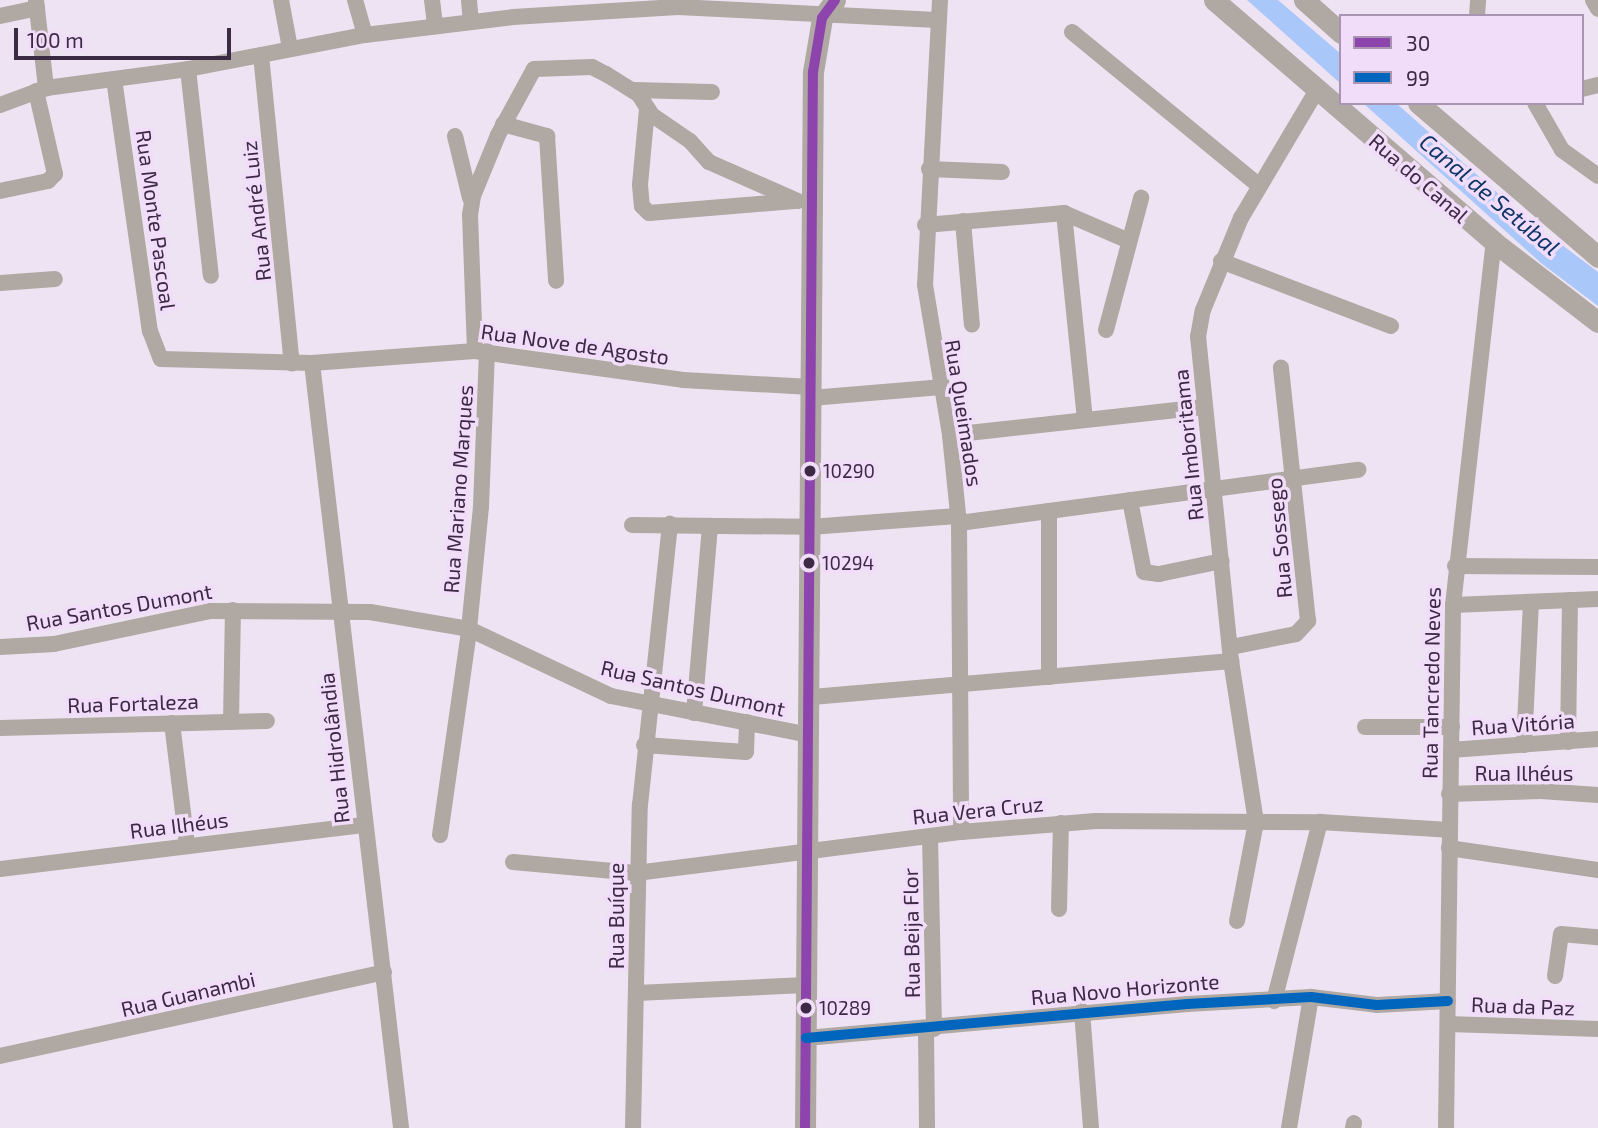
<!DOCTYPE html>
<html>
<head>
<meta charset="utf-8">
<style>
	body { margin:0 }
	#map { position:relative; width:1598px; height:1128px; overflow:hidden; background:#eee3f3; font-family:"Exo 2",sans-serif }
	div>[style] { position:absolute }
	.water>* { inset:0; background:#a9c7f8 }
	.canal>* { height:16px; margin:-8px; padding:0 8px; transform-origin:8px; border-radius:8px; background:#a9c7f8 }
	.minor>* { height:16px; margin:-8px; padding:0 8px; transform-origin:8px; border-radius:8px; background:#b0a8a2 }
	.tertiary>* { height:21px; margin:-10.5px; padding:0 10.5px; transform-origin:10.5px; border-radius:10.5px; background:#b0a8a2 }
	.bus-1>* { height:10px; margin:-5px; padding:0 5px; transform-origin:5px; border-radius:5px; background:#8e44ad }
	.bus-2>* { height:10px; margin:-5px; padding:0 5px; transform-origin:5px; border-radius:5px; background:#0065bd }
	.dots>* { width:19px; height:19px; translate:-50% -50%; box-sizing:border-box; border:4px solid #f1ddf9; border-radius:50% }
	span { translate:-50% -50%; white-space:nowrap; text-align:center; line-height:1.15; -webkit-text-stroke:7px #f1ddf9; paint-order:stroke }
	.bus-label { font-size:19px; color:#3c2944 }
	.left { translate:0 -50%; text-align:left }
	.street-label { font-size:21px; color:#3c2944 }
	.water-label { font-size:23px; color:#0f3667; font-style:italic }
	.legend { position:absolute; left:1339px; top:14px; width:245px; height:91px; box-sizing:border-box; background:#f1ddf9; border:2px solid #a995b1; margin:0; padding:9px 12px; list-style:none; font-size:21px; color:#3c2944 }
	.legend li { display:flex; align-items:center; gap:14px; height:35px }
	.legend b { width:35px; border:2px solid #a995b1 }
	.scale { position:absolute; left:14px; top:28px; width:217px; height:32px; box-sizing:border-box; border:4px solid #3c2944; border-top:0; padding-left:9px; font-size:21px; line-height:24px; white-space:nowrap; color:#3c2944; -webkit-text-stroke:5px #f1ddf9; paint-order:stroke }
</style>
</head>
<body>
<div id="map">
	<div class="water">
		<i style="clip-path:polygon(1247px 0,1278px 0,1341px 54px,1341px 84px)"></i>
		<i style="clip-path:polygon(1363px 103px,1396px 103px,1598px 282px,1598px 306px,1541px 263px)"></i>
	</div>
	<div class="canal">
		<i style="left:1558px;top:252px;width:50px;rotate:36.9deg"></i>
	</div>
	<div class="minor">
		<i style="left:36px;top:0;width:89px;rotate:83.5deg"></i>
		<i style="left:281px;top:0;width:49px;rotate:79.4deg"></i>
		<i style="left:355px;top:0;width:36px;rotate:74deg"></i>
		<i style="left:432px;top:0;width:25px;rotate:83deg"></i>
		<i style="left:469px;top:0;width:22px;rotate:85deg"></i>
		<i style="left:940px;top:0;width:285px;rotate:93deg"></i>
		<i style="left:925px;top:285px;width:152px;rotate:80.5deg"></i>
		<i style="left:950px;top:435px;width:88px;rotate:84.2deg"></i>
		<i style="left:959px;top:523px;width:309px;rotate:89.6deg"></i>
		<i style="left:1593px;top:0;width:10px;rotate:61deg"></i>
		<i style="left:0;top:16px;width:38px;rotate:-12deg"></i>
		<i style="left:1477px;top:16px;width:16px;rotate:-86deg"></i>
		<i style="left:1072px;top:32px;width:241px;rotate:39.4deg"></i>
		<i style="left:261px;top:55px;width:310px;rotate:84.3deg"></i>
		<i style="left:188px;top:69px;width:208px;rotate:83.7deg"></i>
		<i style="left:114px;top:79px;width:255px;rotate:81.9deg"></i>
		<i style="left:150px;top:331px;width:30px;rotate:69deg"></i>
		<i style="left:161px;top:359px;width:151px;rotate:1.5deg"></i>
		<i style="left:312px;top:363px;width:163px;rotate:-4.2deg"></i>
		<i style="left:475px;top:351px;width:210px;rotate:7.9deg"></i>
		<i style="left:683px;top:380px;width:128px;rotate:3.1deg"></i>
		<i style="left:1582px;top:89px;width:16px;rotate:-14deg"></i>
		<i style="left:633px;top:90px;width:79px;rotate:1.5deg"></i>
		<i style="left:1535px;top:103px;width:54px;rotate:60.1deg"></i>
		<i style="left:1562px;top:150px;width:44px;rotate:35.8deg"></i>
		<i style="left:0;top:105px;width:49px;rotate:-20.3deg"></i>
		<i style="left:46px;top:88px;width:143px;rotate:-7.6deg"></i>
		<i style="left:188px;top:69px;width:180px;rotate:-10.9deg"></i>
		<i style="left:365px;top:35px;width:149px;rotate:-6.9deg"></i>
		<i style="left:513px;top:17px;width:165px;rotate:-3.5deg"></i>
		<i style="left:678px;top:7px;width:259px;rotate:2.9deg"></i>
		<i style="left:647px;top:109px;width:76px;rotate:95.3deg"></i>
		<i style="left:640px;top:185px;width:21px;rotate:85deg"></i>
		<i style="left:642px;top:206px;width:10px;rotate:45deg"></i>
		<i style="left:649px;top:213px;width:146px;rotate:-4.7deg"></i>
		<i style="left:503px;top:124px;width:46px;rotate:15.3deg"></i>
		<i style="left:547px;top:136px;width:145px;rotate:86.4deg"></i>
		<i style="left:455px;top:136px;width:64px;rotate:76.4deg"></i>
		<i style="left:929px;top:169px;width:73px;rotate:2.4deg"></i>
		<i style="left:0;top:191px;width:49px;rotate:-11.8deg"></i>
		<i style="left:48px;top:181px;width:10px;rotate:-45deg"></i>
		<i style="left:55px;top:174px;width:85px;rotate:-102.9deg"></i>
		<i style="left:1064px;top:213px;width:206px;rotate:84.2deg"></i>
		<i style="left:963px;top:221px;width:104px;rotate:85.1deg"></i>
		<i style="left:925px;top:225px;width:140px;rotate:-4.9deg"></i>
		<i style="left:1064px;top:213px;width:71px;rotate:23.3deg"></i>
		<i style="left:1221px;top:261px;width:182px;rotate:20.9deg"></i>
		<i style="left:0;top:283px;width:55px;rotate:-4.2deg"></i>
		<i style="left:1106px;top:330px;width:137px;rotate:-75.1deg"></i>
		<i style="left:475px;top:351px;width:136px;rotate:-92.1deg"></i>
		<i style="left:470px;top:215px;width:19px;rotate:-81deg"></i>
		<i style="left:473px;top:196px;width:66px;rotate:-67.7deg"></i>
		<i style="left:498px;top:135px;width:75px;rotate:-61.4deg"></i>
		<i style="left:534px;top:69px;width:58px;rotate:-2deg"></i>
		<i style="left:592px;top:67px;width:16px;rotate:27deg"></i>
		<i style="left:606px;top:74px;width:39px;rotate:32deg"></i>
		<i style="left:639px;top:95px;width:24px;rotate:57deg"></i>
		<i style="left:652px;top:115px;width:46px;rotate:34.4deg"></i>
		<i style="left:690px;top:141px;width:28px;rotate:48deg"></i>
		<i style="left:709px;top:162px;width:97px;rotate:23.7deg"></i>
		<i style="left:312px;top:363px;width:770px;rotate:83.36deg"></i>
		<i style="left:811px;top:398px;width:130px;rotate:-4.8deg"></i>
		<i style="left:950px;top:435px;width:255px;rotate:-6.3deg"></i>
		<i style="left:1130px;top:500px;width:73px;rotate:79deg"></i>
		<i style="left:1144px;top:572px;width:15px;rotate:8deg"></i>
		<i style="left:1159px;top:574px;width:64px;rotate:-11.7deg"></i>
		<i style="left:1049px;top:511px;width:166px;rotate:90deg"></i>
		<i style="left:959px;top:523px;width:403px;rotate:-7.6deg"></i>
		<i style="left:632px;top:525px;width:178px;rotate:0.6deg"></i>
		<i style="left:810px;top:527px;width:147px;rotate:-4.3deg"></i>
		<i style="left:1455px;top:566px;width:143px;rotate:0.4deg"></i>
		<i style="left:1453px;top:605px;width:145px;rotate:-2.4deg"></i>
		<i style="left:469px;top:629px;width:123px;rotate:-84.4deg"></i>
		<i style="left:481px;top:507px;width:156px;rotate:-87.8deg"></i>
		<i style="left:0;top:647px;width:54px;rotate:-3.2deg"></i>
		<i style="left:54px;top:644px;width:160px;rotate:-11.9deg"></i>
		<i style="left:211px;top:611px;width:159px;rotate:0.4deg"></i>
		<i style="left:370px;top:612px;width:100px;rotate:9.7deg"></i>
		<i style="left:469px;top:629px;width:157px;rotate:25.3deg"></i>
		<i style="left:611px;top:696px;width:203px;rotate:11.1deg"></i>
		<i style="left:1231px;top:647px;width:66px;rotate:-11.3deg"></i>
		<i style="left:1296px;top:634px;width:18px;rotate:-47deg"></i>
		<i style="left:1308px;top:621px;width:255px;rotate:-96.1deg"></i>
		<i style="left:812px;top:697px;width:421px;rotate:-4.9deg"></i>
		<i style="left:694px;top:713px;width:188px;rotate:-85.1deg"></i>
		<i style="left:231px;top:722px;width:112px;rotate:-89deg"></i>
		<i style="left:172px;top:723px;width:123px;rotate:83deg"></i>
		<i style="left:1365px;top:727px;width:87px"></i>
		<i style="left:0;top:728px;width:267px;rotate:-1.5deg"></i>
		<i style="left:1568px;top:742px;width:142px;rotate:-89.2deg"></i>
		<i style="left:644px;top:745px;width:102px;rotate:3.9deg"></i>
		<i style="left:746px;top:752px;width:30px;rotate:-88deg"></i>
		<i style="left:1524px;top:745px;width:143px;rotate:-87.2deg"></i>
		<i style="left:1451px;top:750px;width:147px;rotate:-4.3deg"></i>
		<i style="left:1449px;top:794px;width:92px;rotate:-1.9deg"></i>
		<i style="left:1541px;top:791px;width:57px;rotate:4deg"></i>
		<i style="left:440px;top:835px;width:205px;rotate:-81.9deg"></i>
		<i style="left:930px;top:836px;width:193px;rotate:88.8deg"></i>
		<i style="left:1449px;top:848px;width:151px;rotate:8.4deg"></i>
		<i style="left:513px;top:862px;width:123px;rotate:5.1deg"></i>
		<i style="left:636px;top:873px;width:328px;rotate:-7.2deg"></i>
		<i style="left:961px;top:832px;width:135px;rotate:-4.7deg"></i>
		<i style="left:1096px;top:821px;width:224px;rotate:0.3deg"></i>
		<i style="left:1320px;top:822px;width:129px;rotate:3.5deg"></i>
		<i style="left:0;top:869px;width:366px;rotate:-6.9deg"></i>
		<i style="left:1059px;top:909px;width:86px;rotate:-88.7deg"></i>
		<i style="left:1237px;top:921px;width:101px;rotate:-79.1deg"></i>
		<i style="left:1256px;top:822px;width:163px;rotate:-98.8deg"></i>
		<i style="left:1231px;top:661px;width:326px;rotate:-95.8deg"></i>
		<i style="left:1198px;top:337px;width:27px;rotate:-80deg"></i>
		<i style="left:1203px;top:310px;width:100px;rotate:-67.6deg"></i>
		<i style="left:1241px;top:218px;width:149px;rotate:-59.3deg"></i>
		<i style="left:1555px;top:976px;width:42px;rotate:-81.9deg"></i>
		<i style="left:1561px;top:934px;width:37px;rotate:5deg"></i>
		<i style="left:637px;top:993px;width:169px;rotate:-2.7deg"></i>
		<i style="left:1274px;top:1001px;width:185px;rotate:-75.6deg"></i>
		<i style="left:1082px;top:1011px;width:117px;rotate:85.6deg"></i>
		<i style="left:1448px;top:1024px;width:150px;rotate:1.9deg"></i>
		<i style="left:926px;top:1030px;width:98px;rotate:89.4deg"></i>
		<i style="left:806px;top:1038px;width:383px;rotate:-5.1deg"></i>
		<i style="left:1187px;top:1004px;width:124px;rotate:-3.2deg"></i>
		<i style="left:1311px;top:997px;width:66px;rotate:6.9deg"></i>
		<i style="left:1377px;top:1005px;width:71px;rotate:-3.2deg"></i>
		<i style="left:0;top:1056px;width:393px;rotate:-12.3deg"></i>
		<i style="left:633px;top:1128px;width:323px;rotate:-88.8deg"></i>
		<i style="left:640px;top:805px;width:283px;rotate:-83.9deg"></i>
		<i style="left:1289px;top:1128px;width:133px;rotate:-80.5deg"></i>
		<i style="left:1353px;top:1128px;width:5px;rotate:-79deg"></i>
		<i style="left:1446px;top:1128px;width:523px;rotate:-89.23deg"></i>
		<i style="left:1453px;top:605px;width:365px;rotate:-83.6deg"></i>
	</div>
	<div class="tertiary">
		<i style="left:1214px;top:0;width:370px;rotate:40.8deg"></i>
		<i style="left:1494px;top:242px;width:131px;rotate:37.6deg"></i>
		<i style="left:1304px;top:0;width:50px;rotate:41.7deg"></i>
		<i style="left:1418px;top:103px;width:237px;rotate:40.5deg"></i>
		<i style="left:805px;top:1128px;width:1056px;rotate:-89.57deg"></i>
		<i style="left:813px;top:72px;width:55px;rotate:-80.5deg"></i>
		<i style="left:822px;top:18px;width:22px;rotate:-54deg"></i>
	</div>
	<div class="bus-1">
		<i style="left:805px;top:1128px;width:1056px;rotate:-89.57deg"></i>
		<i style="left:813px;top:72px;width:55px;rotate:-80.5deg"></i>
		<i style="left:822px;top:18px;width:22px;rotate:-54deg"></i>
	</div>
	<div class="bus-2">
		<i style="left:806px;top:1038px;width:383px;rotate:-5.1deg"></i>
		<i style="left:1187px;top:1004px;width:124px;rotate:-3.2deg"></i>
		<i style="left:1311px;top:997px;width:66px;rotate:6.9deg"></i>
		<i style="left:1377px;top:1005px;width:71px;rotate:-3.2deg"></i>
	</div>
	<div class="dots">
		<i style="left:810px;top:471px;background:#3c2944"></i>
		<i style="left:809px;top:563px;background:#3c2944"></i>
		<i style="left:806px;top:1008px;background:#3c2944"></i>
	</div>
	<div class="bus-label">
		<span class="left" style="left:823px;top:471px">10290</span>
		<span class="left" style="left:822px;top:563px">10294</span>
		<span class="left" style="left:819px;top:1008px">10289</span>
	</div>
	<div class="street-label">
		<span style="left:1419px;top:178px;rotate:41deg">Rua do Canal</span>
		<span style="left:256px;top:211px;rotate:-96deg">Rua André Luiz</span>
		<span style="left:156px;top:220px;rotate:82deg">Rua Monte Pascoal</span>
		<span style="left:575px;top:344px;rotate:8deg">Rua Nove de Agosto</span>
		<span style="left:964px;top:413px;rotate:81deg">Rua Queimados</span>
		<span style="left:1188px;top:445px;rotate:-96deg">Rua Imboritama</span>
		<span style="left:458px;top:489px;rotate:-86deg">Rua Mariano Marques</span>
		<span style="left:1279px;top:538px;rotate:-95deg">Rua Sossego</span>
		<span style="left:119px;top:607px;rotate:-10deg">Rua Santos Dumont</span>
		<span style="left:1431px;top:683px;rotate:-89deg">Rua Tancredo Neves</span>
		<span style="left:693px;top:688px;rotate:13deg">Rua Santos Dumont</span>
		<span style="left:133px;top:703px;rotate:-2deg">Rua Fortaleza</span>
		<span style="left:1523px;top:724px;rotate:-4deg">Rua Vitória</span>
		<span style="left:334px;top:748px;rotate:-96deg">Rua Hidrolândia</span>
		<span style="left:1524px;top:773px">Rua Ilhéus</span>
		<span style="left:978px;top:810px;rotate:-6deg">Rua Vera Cruz</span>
		<span style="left:179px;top:825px;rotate:-7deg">Rua Ilhéus</span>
		<span style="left:616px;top:916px;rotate:-90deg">Rua Buíque</span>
		<span style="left:911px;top:933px;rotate:-91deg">Rua Beija Flor</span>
		<span style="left:1125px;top:989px;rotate:-5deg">Rua Novo Horizonte</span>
		<span style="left:188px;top:994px;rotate:-13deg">Rua Guanambi</span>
		<span style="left:1523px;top:1006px;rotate:2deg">Rua da Paz</span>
	</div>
	<div class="water-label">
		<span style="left:1490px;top:194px;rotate:40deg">Canal de Setúbal</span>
	</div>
	<ul class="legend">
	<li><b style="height:9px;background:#8e44ad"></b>30</li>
	<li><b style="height:9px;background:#0065bd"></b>99</li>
	</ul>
	<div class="scale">100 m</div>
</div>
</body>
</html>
